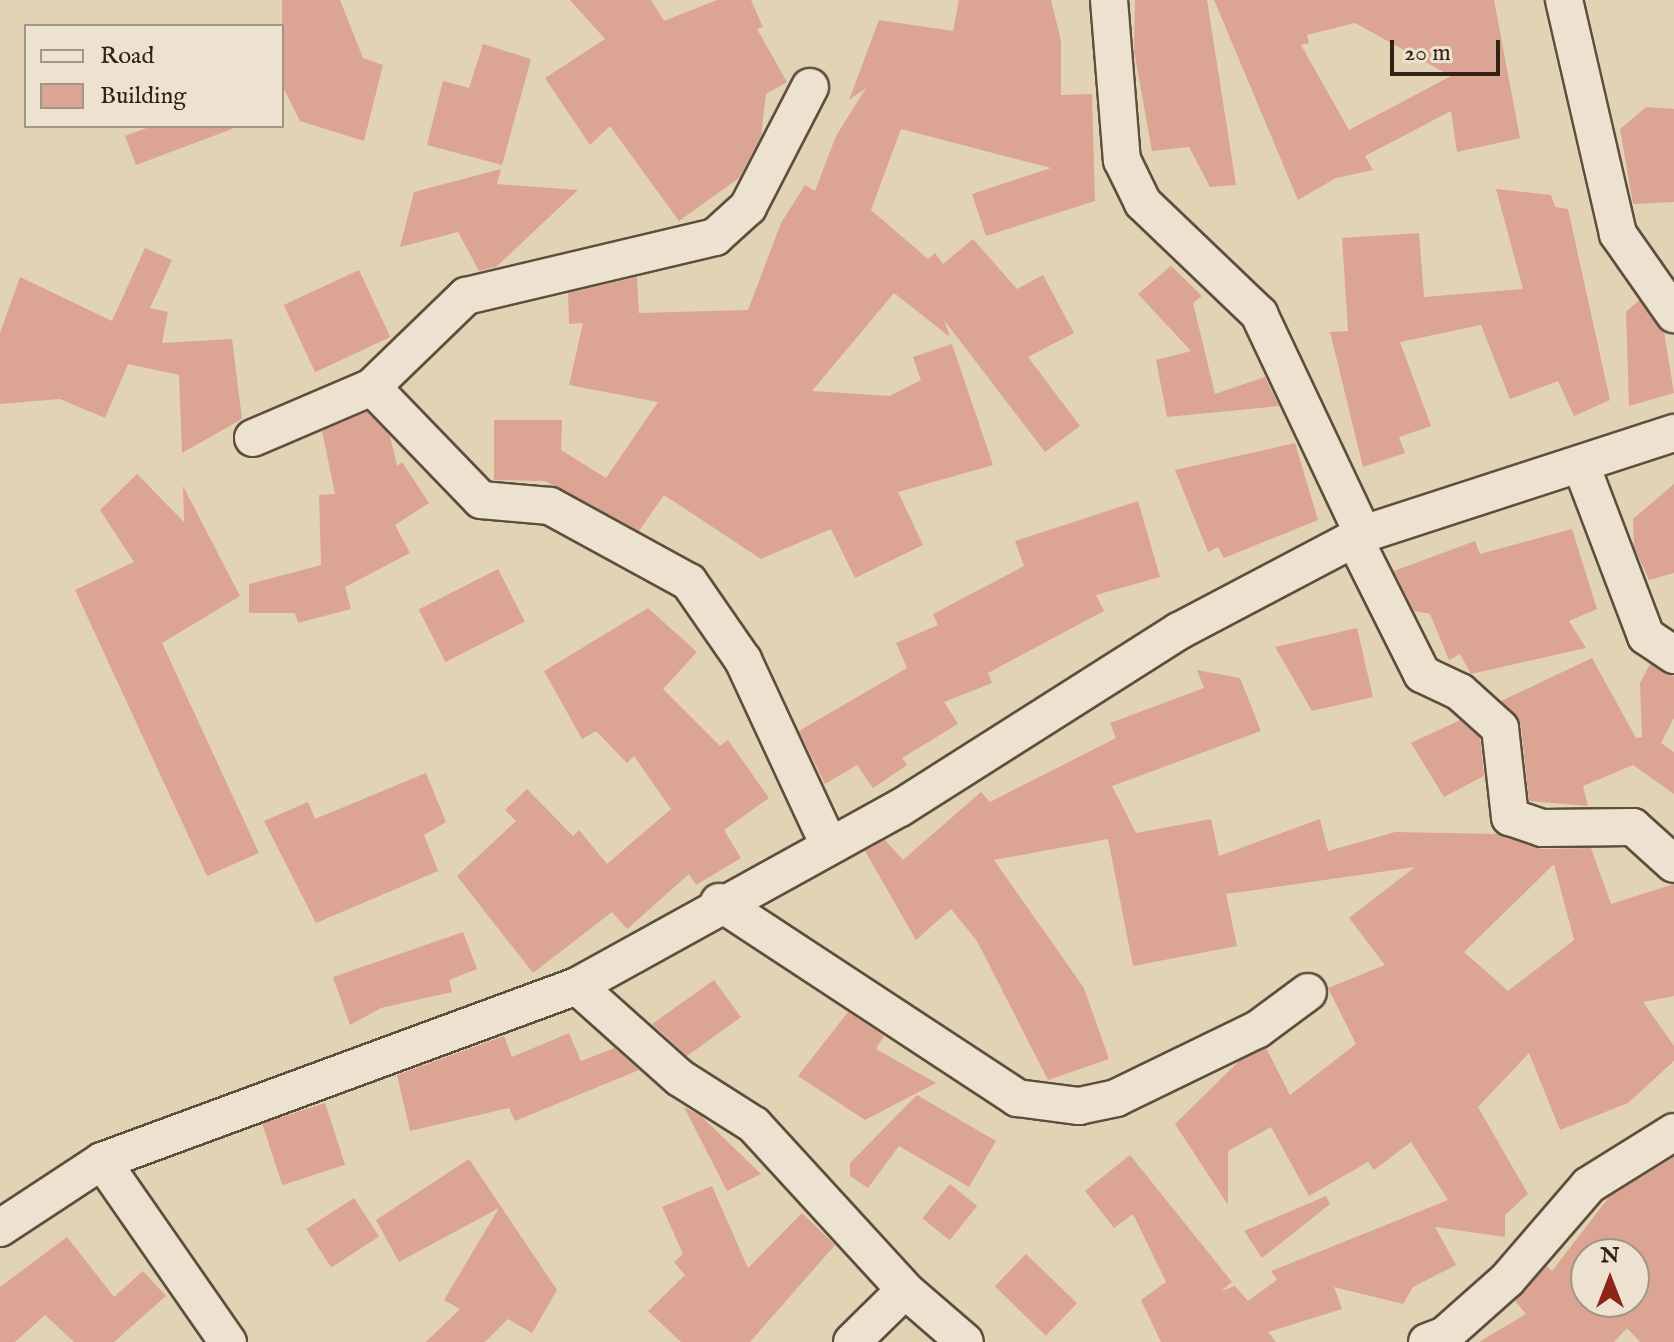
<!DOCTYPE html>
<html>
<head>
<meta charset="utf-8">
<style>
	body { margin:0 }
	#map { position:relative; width:1674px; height:1342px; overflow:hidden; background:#e3d3b5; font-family:"IM FELL English",serif }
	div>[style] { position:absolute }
	.building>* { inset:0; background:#dca492; transform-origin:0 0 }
	.roads { filter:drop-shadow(2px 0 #5d4f3e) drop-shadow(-2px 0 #5d4f3e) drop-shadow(0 2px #5d4f3e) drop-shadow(0 -2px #5d4f3e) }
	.minor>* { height:36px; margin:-18px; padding:0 18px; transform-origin:18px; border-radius:18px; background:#ede2cf }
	span { translate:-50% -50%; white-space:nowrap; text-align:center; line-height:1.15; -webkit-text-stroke:6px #ede2cf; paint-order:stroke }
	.legend { position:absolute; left:24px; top:24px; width:260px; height:104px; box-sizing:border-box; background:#ede2cf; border:2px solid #a19685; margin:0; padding:10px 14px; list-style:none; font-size:24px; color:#302316 }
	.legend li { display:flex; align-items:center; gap:16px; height:40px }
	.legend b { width:40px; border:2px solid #a19685 }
	.north { position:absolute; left:1570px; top:1238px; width:80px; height:80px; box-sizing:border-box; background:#ede2cf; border:2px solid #a19685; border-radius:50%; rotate:0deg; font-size:22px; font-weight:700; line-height:32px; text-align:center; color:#302316 }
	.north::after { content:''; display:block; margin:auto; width:28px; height:36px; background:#8f2418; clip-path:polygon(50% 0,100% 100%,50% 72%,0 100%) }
	.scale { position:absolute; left:1390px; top:40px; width:110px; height:36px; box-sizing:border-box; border:4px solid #302316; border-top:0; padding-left:10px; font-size:24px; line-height:28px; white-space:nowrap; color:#302316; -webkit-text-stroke:6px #ede2cf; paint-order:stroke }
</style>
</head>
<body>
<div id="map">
	<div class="building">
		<i style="clip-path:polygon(282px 0,340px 0,363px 58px,383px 65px,364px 141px,300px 121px,282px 85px)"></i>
		<i style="clip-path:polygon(570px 0,651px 0,664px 21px,717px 0,751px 0,763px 27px,757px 29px,787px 82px,766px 94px,761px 136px,739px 178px,679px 221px,610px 126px,590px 145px,545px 78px,605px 39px)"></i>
		<i style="clip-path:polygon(959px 0,1051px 0,1061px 41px,1061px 95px,1092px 94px,1095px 201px,986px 236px,972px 194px,1051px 168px,901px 129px,871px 210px,928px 259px,935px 253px,943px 264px,973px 239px,1017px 289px,1043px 275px,1074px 333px,1028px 357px,1080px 426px,1045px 452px,944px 320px,950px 337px,894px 293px,812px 391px,890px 396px,921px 380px,913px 357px,952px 344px,993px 465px,898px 492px,923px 545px,855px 578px,831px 529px,761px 559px,664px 495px,639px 531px,545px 481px,494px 480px,494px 420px,562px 420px,561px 450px,606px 478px,658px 402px,569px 385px,583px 323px,569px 324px,568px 293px,637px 277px,639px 313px,748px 310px,781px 223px,805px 185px,815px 191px,836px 136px,866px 88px,849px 100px,879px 20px,953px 31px)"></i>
		<i style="clip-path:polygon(1135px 0,1207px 0,1236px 185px,1210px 187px,1189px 147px,1152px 151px,1134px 51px)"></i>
		<i style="clip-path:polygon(evenodd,1214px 0,1494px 0,1520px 138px,1457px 152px,1451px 111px,1365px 156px,1373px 170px,1336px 178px,1298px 200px,1214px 0,1355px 23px,1451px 76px,1349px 130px,1301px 45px,1309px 43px,1307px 35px,1355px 23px)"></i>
		<i style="clip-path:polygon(483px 44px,531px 59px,502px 165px,427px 145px,443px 81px,469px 88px)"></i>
		<i style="clip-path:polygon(1646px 107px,1674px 109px,1674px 202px,1633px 204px,1620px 129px)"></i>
		<i style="clip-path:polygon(152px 126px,231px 126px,232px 129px,136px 165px,125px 136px)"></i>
		<i style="clip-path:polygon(501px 169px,497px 184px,578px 190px,496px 267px,479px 271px,458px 232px,400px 247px,414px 192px)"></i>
		<i style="clip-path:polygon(1496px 189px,1551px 195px,1555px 207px,1568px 209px,1610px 400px,1574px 416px,1558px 381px,1510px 399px,1481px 325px,1400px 342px,1431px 426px,1399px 437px,1405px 453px,1363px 467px,1330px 332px,1348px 331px,1342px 238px,1419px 233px,1424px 297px,1523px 289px)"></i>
		<i style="clip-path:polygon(145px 248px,172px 260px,150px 308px,168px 312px,162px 343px,232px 339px,242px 419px,182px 453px,179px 375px,128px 364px,105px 418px,60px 399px,0 404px,0 333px,20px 277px,112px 321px)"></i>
		<i style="clip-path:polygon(1171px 266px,1202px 296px,1193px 303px,1215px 394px,1265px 377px,1279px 406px,1167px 417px,1156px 360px,1191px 351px,1138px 294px)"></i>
		<i style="left:359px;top:270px;width:74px;height:83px;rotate:65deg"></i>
		<i style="clip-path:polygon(1639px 300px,1664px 332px,1674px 393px,1629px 406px,1626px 312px)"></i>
		<i style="clip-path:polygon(367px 412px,390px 436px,397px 466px,402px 462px,429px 503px,395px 525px,410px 553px,345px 587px,351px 609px,298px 623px,295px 613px,249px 613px,249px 584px,321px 565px,319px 495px,335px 494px,322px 431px)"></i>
		<i style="clip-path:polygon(1295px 443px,1318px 520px,1224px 558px,1218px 547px,1208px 552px,1175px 470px)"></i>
		<i style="clip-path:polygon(137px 474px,184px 522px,183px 486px,240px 596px,162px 643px,259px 853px,207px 876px,75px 590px,134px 562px,100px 510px)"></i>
		<i style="clip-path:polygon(1674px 484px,1674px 573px,1649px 580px,1634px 547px,1633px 519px)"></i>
		<i style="clip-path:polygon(1138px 501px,1160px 577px,1096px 595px,1104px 611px,988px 673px,992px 683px,944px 702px,958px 724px,902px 758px,907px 765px,873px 788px,857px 765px,825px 784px,799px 731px,907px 668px,896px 643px,938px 625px,933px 614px,1024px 566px,1015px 541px)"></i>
		<i style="clip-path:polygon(1572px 529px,1597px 609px,1569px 621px,1586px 648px,1471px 674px,1460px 654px,1449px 660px,1430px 614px,1414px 611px,1394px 571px,1475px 541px,1480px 554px)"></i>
		<i style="left:498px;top:569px;width:59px;height:89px;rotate:63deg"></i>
		<i style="clip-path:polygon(648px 608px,697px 652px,663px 689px,720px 746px,728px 740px,769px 798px,724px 830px,741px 858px,696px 885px,689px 874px,627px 929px,612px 912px,533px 973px,457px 876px,516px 821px,505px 810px,527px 789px,573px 836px,579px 830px,607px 864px,671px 809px,634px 756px,627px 763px,596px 731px,582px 739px,544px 671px)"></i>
		<i style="clip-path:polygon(1357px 628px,1373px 697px,1312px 711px,1275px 647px)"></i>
		<i style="clip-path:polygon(1592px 658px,1636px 738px,1642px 737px,1640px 683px,1650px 664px,1674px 676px,1674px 718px,1661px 743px,1674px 752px,1674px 794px,1633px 765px,1583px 786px,1588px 806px,1529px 801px,1521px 726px,1501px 701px)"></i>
		<i style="clip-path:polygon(evenodd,1197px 670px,1240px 678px,1261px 731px,1112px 786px,1136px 833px,1211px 819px,1219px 856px,1320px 819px,1328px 851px,1395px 832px,1499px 834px,1542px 849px,1591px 848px,1611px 904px,1674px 884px,1674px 996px,1643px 1002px,1674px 1046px,1674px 1061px,1628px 1103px,1560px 1130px,1529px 1053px,1478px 1107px,1528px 1194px,1505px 1215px,1505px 1237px,1435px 1227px,1456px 1265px,1413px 1287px,1403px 1304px,1334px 1287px,1342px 1309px,1268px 1332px,1276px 1342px,1161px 1342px,1141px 1300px,1166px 1282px,1133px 1214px,1114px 1228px,1085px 1191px,1130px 1155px,1232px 1282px,1221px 1291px,1235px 1286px,1248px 1301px,1277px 1280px,1271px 1271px,1448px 1200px,1411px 1142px,1374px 1170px,1368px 1162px,1309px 1196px,1271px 1127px,1228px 1151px,1228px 1205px,1175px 1124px,1239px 1061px,1266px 1048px,1290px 1095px,1356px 1044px,1328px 988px,1385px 965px,1349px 918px,1415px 867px,1226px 894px,1237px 946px,1133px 966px,1108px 839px,994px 860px,1084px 988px,1109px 1059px,1048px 1080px,977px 941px,951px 909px,916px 940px,865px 851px,885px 840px,903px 860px,981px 792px,990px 802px,1116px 738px,1110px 723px,1204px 688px,1197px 670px,1554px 864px,1574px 940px,1508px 991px,1464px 952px,1554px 864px)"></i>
		<i style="clip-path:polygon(1460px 720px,1480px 738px,1484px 776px,1444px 797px,1411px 743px)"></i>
		<i style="clip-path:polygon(426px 773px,446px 822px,424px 835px,438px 871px,316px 923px,264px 821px,308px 802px,315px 819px)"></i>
		<i style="clip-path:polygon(463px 932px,477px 969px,449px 980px,452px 992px,381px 1008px,350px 1025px,333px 977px)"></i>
		<i style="clip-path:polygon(714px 980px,741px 1017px,687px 1056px,652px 1024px)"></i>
		<i style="clip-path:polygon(848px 1012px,884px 1036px,876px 1049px,936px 1083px,865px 1120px,798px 1076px)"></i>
		<i style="clip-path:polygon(569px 1033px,581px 1061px,615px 1048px,639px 1070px,515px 1121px,509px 1108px,410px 1131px,397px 1075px,504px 1036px,512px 1057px)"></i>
		<i style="clip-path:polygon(917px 1095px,996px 1141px,969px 1187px,899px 1146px,868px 1188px,850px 1176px,850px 1163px)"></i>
		<i style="left:325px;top:1103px;width:65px;height:66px;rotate:72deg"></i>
		<i style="clip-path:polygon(684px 1107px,701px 1116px,761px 1174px,727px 1191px)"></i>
		<i style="clip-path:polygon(evenodd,1674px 1157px,1674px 1342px,1640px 1342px,1627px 1328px,1614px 1342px,1479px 1342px,1526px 1314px,1515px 1301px,1547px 1266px,1552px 1271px,1609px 1197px,1674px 1157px,1586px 1254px,1634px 1254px,1634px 1302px,1586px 1302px,1586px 1254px)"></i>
		<i style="clip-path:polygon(469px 1159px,557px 1290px,532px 1333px,508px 1319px,485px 1342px,426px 1342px,460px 1309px,444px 1300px,499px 1208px,399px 1262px,376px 1220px)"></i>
		<i style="left:950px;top:1184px;width:35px;height:44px;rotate:39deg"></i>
		<i style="clip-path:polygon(712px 1186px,748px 1268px,802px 1213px,835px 1245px,750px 1342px,681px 1342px,648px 1311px,685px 1275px,674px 1262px,683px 1254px,662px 1207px)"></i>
		<i style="clip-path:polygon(1326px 1196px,1330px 1204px,1262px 1258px,1244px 1231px)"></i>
		<i style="left:354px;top:1198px;width:46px;height:57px;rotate:57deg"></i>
		<i style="clip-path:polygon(67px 1237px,114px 1297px,143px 1271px,166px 1296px,114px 1342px,74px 1342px,45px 1315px,15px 1342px,0 1342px,0 1287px)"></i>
		<i style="left:1026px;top:1254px;width:71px;height:45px;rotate:44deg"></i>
	</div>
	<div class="roads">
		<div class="minor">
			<i style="left:1109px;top:0;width:161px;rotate:85.4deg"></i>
			<i style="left:1122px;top:160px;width:48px;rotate:64deg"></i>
			<i style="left:1143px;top:203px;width:161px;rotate:43.7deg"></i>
			<i style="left:1259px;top:314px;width:243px;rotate:64.7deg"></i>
			<i style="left:1564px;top:0;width:240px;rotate:77deg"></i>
			<i style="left:1618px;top:234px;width:98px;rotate:55deg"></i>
			<i style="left:372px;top:387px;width:157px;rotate:46deg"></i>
			<i style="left:481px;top:500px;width:69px;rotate:5deg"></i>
			<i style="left:550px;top:506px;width:158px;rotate:28.7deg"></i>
			<i style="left:689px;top:582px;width:95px;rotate:55.3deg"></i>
			<i style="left:743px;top:660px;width:204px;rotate:65.1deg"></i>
			<i style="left:253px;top:438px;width:129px;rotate:-23.2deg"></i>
			<i style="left:372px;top:387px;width:131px;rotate:-44.1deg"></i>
			<i style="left:466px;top:296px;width:256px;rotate:-13.3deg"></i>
			<i style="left:715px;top:237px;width:45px;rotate:-42.3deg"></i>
			<i style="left:748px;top:207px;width:135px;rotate:-62.7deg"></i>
			<i style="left:1581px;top:465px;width:183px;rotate:69.2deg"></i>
			<i style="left:1646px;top:636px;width:34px;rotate:34deg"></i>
			<i style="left:1355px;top:540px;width:150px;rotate:63.4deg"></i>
			<i style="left:1422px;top:674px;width:42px;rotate:25.3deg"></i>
			<i style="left:1460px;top:692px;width:54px;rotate:42deg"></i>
			<i style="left:1500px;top:728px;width:90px;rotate:83.6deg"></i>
			<i style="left:1510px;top:817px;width:34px;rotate:19deg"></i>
			<i style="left:1542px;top:828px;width:91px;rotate:-0.6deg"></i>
			<i style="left:1633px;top:827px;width:55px;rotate:42.1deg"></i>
			<i style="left:719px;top:902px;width:357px;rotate:33.3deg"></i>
			<i style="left:1017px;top:1098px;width:63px;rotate:7.4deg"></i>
			<i style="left:1079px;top:1106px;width:38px;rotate:-12deg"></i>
			<i style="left:1116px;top:1098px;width:158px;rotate:-25.9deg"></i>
			<i style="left:1258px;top:1029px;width:62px;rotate:-36.5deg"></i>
			<i style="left:577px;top:986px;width:138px;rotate:41.8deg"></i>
			<i style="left:680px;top:1078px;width:88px;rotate:32.4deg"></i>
			<i style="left:754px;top:1125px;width:224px;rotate:47.5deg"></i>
			<i style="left:905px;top:1290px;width:79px;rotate:40.9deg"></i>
			<i style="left:102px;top:1161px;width:221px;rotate:55.2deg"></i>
			<i style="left:0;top:1228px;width:122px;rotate:-33.3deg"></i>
			<i style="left:102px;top:1161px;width:506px;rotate:-20.22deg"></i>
			<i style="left:577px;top:986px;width:369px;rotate:-28.9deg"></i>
			<i style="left:900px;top:808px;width:330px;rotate:-32.4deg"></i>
			<i style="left:1179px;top:631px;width:208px;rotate:-27.8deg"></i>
			<i style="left:1363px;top:534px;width:327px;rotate:-18deg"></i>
			<i style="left:852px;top:1342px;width:74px;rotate:-44.5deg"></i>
			<i style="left:1427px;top:1342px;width:19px;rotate:-21deg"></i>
			<i style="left:1445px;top:1335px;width:83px;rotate:-41.6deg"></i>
			<i style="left:1507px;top:1280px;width:125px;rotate:-49.2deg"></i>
			<i style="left:1589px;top:1185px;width:100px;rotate:-31.9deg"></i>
		</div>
	</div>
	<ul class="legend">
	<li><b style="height:10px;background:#ede2cf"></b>Road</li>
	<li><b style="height:22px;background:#dca492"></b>Building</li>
	</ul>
	<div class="north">N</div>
	<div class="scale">20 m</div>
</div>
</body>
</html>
